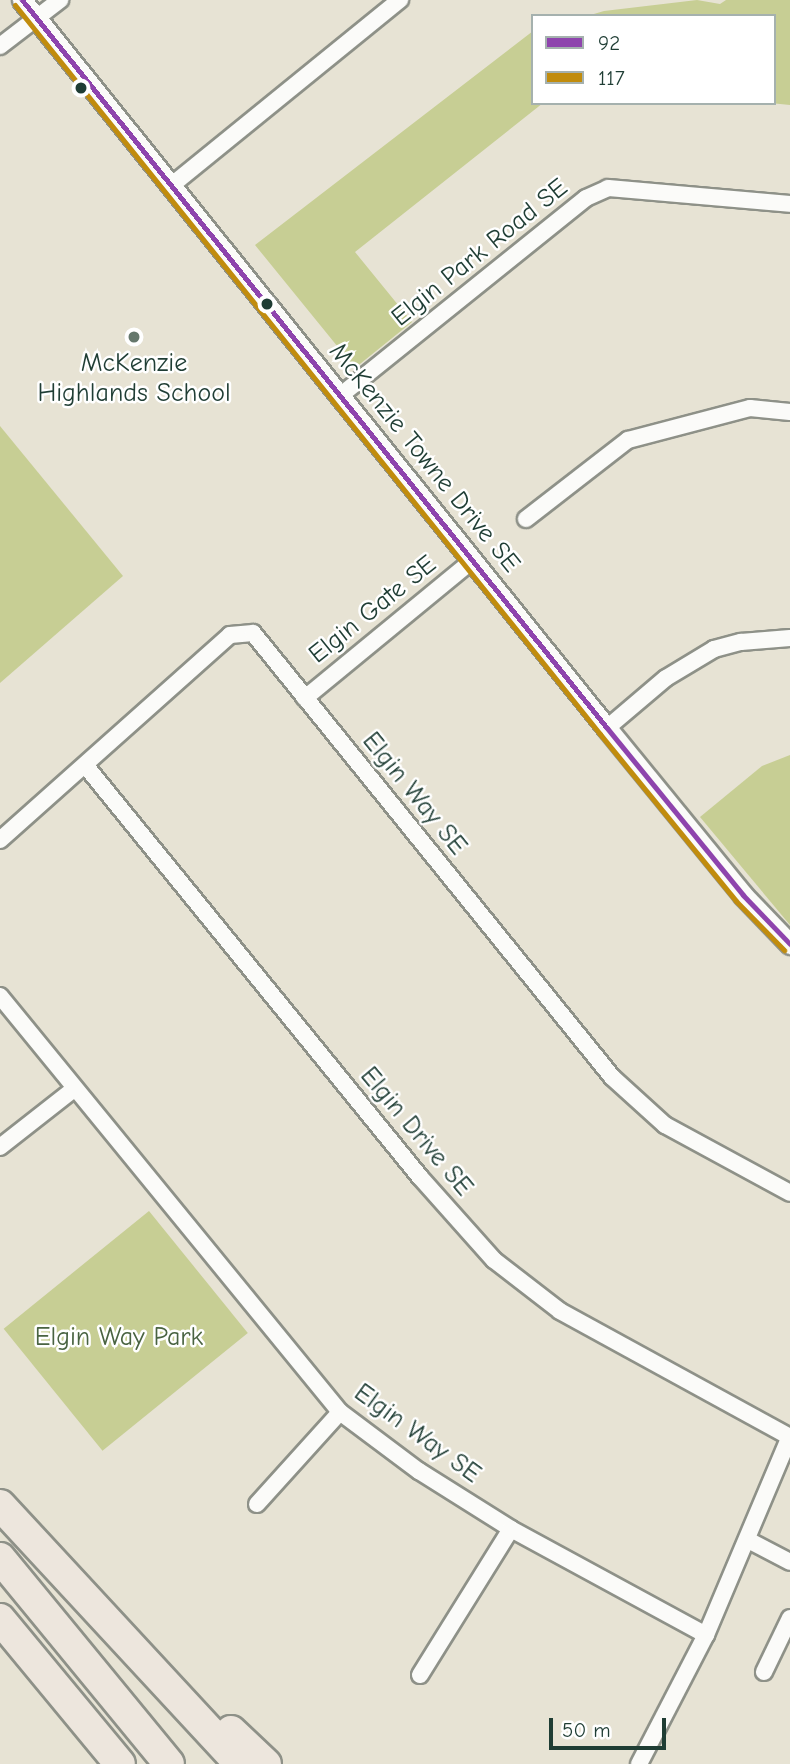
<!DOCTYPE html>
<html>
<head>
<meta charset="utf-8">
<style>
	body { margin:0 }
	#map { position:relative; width:790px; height:1764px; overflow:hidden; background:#e7e3d4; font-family:"Comic Neue",sans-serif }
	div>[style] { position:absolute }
	.green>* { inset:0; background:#c7ce94; transform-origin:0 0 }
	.roads { filter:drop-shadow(2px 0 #8e9188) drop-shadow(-2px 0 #8e9188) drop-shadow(0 2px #8e9188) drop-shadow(0 -2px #8e9188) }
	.minor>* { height:16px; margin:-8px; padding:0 8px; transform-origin:8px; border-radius:8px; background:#fbfbf9 }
	.tertiary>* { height:19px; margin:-9.5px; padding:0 9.5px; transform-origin:9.5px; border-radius:9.5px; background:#fbfbf9 }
	.motorway>* { height:30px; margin:-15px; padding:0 15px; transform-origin:15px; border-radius:15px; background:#ede6dd }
	.bus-1>* { height:5px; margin:-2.5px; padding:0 2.5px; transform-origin:2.5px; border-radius:2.5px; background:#8e44ad }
	.bus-2>* { height:5px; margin:-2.5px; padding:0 2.5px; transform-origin:2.5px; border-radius:2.5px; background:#c18c0d }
	.dots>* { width:19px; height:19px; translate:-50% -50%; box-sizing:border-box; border:4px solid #fff; border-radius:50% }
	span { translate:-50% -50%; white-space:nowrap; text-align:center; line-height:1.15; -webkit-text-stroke:5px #fff; paint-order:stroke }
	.street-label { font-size:26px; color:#1f3d34 }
	.poi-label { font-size:26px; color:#1f3d34 }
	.park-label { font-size:26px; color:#496341 }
	.legend { position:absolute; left:531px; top:14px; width:245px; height:91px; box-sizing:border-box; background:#fff; border:2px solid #a5b1ae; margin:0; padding:9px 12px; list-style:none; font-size:21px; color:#1f3d34 }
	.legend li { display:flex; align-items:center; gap:14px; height:35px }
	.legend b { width:35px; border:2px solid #a5b1ae }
	.scale { position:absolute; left:549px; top:1718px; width:117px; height:32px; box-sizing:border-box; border:4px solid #1f3d34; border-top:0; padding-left:9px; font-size:21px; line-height:24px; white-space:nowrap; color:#1f3d34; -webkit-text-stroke:5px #fff; paint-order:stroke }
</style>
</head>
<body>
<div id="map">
	<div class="green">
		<i style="clip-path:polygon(697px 0,720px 4px,726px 0,790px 0,790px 105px,770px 103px,774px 103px,774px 16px,587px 16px,604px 11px)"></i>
		<i style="clip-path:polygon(533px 31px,533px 103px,543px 103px,355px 252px,412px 322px,355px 368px,255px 245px)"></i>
		<i style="clip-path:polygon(0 426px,123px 576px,0 683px)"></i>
		<i style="clip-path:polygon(790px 755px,790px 925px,700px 817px,762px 766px)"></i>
		<i style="left:149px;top:1211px;width:157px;height:187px;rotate:51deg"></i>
	</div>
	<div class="roads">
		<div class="minor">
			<i style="left:0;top:46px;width:76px;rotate:-37.5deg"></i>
			<i style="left:172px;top:185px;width:294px;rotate:-39.1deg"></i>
			<i style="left:341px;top:395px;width:314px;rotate:-38.8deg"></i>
			<i style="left:586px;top:198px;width:24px;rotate:-24deg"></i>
			<i style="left:608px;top:188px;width:183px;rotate:5deg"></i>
			<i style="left:526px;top:519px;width:129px;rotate:-37.8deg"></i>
			<i style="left:628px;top:440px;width:126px;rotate:-14.7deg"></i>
			<i style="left:750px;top:408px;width:40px;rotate:5.7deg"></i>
			<i style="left:305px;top:698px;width:217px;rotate:-39.4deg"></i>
			<i style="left:607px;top:728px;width:77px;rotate:-40.3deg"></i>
			<i style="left:666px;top:678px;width:56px;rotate:-31.1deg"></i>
			<i style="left:714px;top:649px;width:28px;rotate:-15deg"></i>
			<i style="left:741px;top:642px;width:49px;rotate:-4.7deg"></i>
			<i style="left:85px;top:765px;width:531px;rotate:50.89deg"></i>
			<i style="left:420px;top:1177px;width:111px;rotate:48.3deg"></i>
			<i style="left:494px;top:1260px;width:83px;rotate:37.7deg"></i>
			<i style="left:560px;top:1311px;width:262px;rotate:28.7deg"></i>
			<i style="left:0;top:840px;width:308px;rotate:-41.7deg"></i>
			<i style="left:230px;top:635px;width:23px;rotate:-5deg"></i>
			<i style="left:253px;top:633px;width:571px;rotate:51.04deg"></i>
			<i style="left:612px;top:1077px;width:72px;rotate:42.2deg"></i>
			<i style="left:665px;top:1125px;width:142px;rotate:28.5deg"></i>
			<i style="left:0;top:996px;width:537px;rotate:50.74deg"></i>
			<i style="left:340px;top:1412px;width:99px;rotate:36.8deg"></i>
			<i style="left:419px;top:1471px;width:109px;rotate:32.2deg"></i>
			<i style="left:511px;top:1529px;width:222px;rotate:28.5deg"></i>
			<i style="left:706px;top:1635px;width:216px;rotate:-67.1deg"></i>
			<i style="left:0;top:1147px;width:94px;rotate:-38.1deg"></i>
			<i style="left:257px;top:1504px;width:124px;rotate:-47.9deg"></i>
			<i style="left:748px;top:1540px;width:47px;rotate:27.6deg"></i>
			<i style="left:764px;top:1672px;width:60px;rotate:-64.3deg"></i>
			<i style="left:420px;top:1675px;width:172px;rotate:-58.1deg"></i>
			<i style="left:639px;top:1764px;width:145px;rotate:-62.6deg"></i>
		</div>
		<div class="tertiary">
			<i style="left:22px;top:0;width:934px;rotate:51.22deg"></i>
			<i style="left:607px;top:728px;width:215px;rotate:50.8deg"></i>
			<i style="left:743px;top:895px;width:68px;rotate:46.2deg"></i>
		</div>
		<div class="motorway">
			<i style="left:0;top:1505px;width:353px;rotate:47.2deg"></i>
			<i style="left:0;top:1558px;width:266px;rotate:50.6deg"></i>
			<i style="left:0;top:1619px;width:188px;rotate:50.4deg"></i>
			<i style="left:231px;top:1731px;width:48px;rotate:43.3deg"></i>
		</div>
	</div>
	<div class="bus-1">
		<i style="left:22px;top:0;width:934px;rotate:51.22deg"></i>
		<i style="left:607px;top:728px;width:215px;rotate:50.8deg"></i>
		<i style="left:743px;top:895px;width:68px;rotate:46.2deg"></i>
	</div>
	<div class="bus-2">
		<i style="left:15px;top:5px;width:935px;rotate:51.25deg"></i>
		<i style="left:600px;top:734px;width:215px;rotate:50.8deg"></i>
		<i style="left:736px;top:901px;width:69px;rotate:45.6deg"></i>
	</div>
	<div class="dots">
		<i style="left:81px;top:88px;background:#1f3d34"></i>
		<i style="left:267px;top:304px;background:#1f3d34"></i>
		<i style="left:134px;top:337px;background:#65776c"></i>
	</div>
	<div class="street-label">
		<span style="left:480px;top:253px;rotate:-39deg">Elgin Park Road SE</span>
		<span style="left:424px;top:458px;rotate:51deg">McKenzie Towne Drive SE</span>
		<span style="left:373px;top:610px;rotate:-39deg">Elgin Gate SE</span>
		<span style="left:414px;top:794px;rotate:51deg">Elgin Way SE</span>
		<span style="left:416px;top:1132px;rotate:50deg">Elgin Drive SE</span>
		<span style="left:417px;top:1434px;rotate:36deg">Elgin Way SE</span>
	</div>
	<div class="poi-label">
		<span style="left:134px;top:379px">McKenzie<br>Highlands School</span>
	</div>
	<div class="park-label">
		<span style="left:119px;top:1338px">Elgin Way Park</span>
	</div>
	<ul class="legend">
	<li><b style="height:9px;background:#8e44ad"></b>92</li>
	<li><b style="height:9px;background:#c18c0d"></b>117</li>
	</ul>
	<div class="scale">50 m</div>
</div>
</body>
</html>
